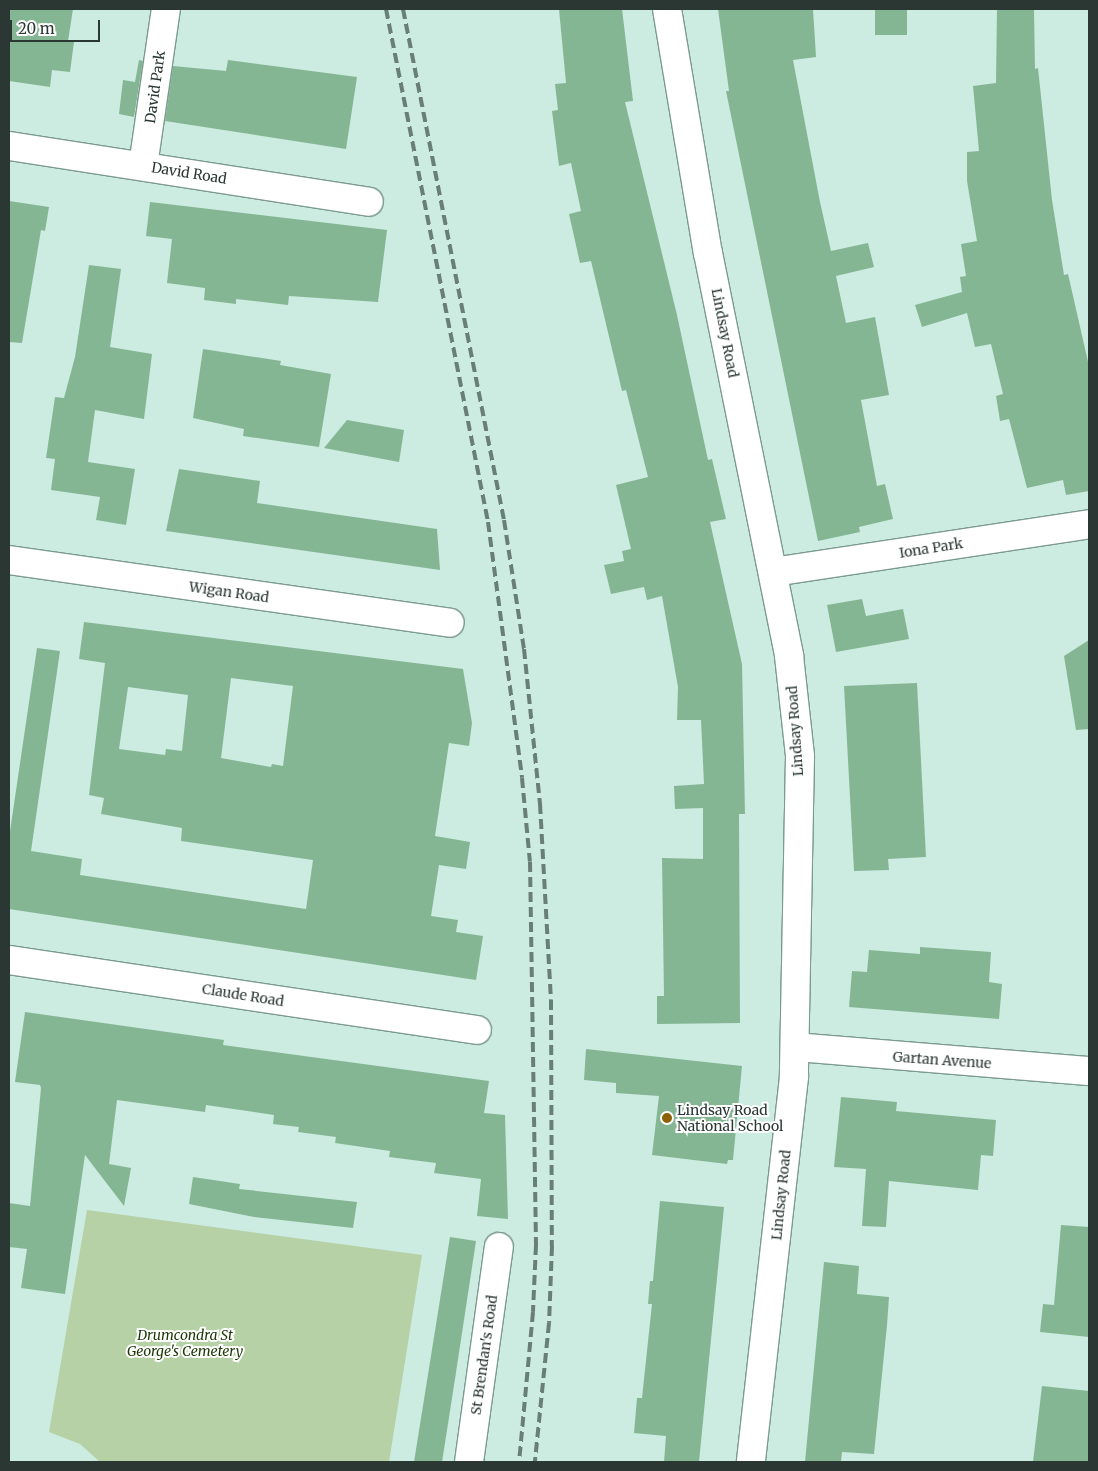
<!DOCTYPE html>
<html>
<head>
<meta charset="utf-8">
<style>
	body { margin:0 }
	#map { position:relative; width:1098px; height:1471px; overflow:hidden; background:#ccebe1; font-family:Merriweather,serif }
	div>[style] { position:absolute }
	.green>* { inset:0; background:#b5d1a5 }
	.building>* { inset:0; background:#85b694; transform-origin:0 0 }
	.roads { filter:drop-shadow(1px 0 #7c9a90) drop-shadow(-1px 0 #7c9a90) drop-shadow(0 1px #7c9a90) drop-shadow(0 -1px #7c9a90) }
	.street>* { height:28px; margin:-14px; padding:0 14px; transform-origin:14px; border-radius:14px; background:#fff }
	.rail>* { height:4px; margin-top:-2px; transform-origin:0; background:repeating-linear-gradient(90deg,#6a7e78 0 10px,transparent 0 15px) }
	.dots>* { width:14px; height:14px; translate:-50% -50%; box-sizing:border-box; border:2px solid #fff; border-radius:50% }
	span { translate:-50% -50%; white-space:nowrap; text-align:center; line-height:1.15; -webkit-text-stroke:4px #fff; paint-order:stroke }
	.street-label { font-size:14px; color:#2a3733 }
	.poi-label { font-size:14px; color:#2a3733 }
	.left { translate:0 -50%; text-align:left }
	.park-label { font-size:14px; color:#1b3704; font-style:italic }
	.frame { position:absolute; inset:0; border:10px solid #2a3733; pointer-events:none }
	.scale { position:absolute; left:10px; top:20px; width:90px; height:22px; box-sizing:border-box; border:2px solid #2a3733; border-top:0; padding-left:6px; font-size:15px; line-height:18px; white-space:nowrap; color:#2a3733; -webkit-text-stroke:4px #fff; paint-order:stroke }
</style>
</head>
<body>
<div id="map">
	<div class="green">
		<i style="clip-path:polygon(87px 1210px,422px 1255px,389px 1462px,100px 1462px,80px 1444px,49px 1432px)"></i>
	</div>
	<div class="building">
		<i style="clip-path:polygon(9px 9px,73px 9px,68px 41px,74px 42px,70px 72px,52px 70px,50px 87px,9px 81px)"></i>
		<i style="clip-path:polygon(559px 9px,622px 9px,633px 101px,625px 102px,677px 315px,708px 460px,712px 459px,726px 519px,710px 522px,742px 664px,745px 814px,739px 814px,740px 1023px,657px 1024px,657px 996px,664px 996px,662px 858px,703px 859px,703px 808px,675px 809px,674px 786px,704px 784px,701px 720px,677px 720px,678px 687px,662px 596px,647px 600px,644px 587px,611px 594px,604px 565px,624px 561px,622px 551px,631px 549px,616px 485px,648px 477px,626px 390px,622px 391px,591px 261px,580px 263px,569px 214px,581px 211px,571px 163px,559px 166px,552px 111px,558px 110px,555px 84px,566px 83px)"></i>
		<i style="clip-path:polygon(718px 9px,813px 9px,816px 57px,793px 60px,820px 202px,831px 251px,868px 243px,874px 267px,836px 276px,846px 323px,875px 317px,889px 395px,861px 400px,877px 486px,885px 484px,893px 519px,859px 527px,860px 532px,818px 541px,726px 91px,729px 91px)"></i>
		<i style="left:875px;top:9px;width:32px;height:26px"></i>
		<i style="clip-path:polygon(997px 9px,1034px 9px,1035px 69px,1038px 68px,1052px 200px,1064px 275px,1068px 274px,1089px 366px,1089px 491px,1066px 495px,1063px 480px,1027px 488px,1009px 419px,1000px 421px,996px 396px,1003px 394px,991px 344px,975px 347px,967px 313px,922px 327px,915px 305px,962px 292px,960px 277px,966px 276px,961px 244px,977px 241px,967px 181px,967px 152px,979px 151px,973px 86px,996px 83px)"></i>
		<i style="clip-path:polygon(139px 60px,143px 61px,134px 117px,119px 114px,123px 80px,135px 82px)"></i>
		<i style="clip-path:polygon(228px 60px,357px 77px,346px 149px,165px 121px,173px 66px,226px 71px)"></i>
		<i style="clip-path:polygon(9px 201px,49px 207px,45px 231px,41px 230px,22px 343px,9px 342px)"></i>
		<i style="clip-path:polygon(150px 202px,387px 230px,378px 302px,289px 296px,288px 305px,236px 299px,236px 304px,204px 300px,205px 288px,167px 283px,172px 239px,146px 236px)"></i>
		<i style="clip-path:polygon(89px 265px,121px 269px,110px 347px,152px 354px,144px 419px,95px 410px,88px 462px,135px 469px,126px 525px,96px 520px,100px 497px,51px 490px,55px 459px,46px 458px,55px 397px,64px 398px,75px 357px)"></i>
		<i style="clip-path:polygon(203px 349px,281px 361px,280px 365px,331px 374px,319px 447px,243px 436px,244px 429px,193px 418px)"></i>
		<i style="clip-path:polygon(347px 420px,404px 430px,399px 462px,324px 448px)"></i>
		<i style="clip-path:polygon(179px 469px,260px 481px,257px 503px,437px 529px,440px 570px,166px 531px)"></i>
		<i style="clip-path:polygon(862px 599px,866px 616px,903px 609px,909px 639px,836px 652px,827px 605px)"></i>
		<i style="clip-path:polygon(evenodd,84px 622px,463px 669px,472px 723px,469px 746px,449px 743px,435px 836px,470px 842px,466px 869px,439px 865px,431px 916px,458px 920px,456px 932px,483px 936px,476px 980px,9px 909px,9px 838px,37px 648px,60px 651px,31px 851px,82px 859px,80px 875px,306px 909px,313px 860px,181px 841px,182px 828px,101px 814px,104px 798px,89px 795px,105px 663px,79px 659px,84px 622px,231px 678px,293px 686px,283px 766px,272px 764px,271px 767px,221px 758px,231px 678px,84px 622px,128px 687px,188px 695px,182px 751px,166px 749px,165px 755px,119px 749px,128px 687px)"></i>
		<i style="clip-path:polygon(1089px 640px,1089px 729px,1076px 730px,1064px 656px)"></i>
		<i style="clip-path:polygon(917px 683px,926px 857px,888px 859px,889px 870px,854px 871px,844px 686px)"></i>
		<i style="clip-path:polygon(920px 947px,991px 952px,989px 982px,1002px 984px,999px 1019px,849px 1007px,852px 971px,867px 972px,869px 950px,920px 954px)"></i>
		<i style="clip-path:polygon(25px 1012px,224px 1040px,223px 1045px,489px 1081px,484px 1113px,505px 1115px,508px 1219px,477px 1216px,481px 1179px,434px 1173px,436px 1163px,389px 1157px,390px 1151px,335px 1143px,336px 1137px,298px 1132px,299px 1127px,273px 1124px,274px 1115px,206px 1105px,205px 1112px,117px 1100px,109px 1164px,131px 1168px,124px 1206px,85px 1155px,65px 1294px,21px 1288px,27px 1249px,9px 1247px,9px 1203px,30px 1206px,41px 1088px,40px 1085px,15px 1082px)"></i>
		<i style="clip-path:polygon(586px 1049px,742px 1066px,733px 1160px,728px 1160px,727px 1164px,652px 1155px,659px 1096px,616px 1093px,616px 1083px,584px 1080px)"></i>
		<i style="clip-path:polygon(841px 1097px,897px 1102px,896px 1111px,996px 1120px,993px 1156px,981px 1155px,978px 1190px,889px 1181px,886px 1227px,862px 1226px,866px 1169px,834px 1167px)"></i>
		<i style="clip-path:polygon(193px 1177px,240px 1184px,239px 1189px,357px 1202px,353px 1228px,254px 1217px,189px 1204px)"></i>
		<i style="clip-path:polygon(660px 1201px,724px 1207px,699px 1462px,664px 1462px,666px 1436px,634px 1433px,637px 1398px,642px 1398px,652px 1304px,648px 1304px,650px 1281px,653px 1281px)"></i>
		<i style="clip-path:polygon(1061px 1225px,1089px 1227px,1089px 1337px,1040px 1332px,1043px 1304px,1054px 1305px)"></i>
		<i style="clip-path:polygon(450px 1237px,476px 1241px,455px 1379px,442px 1462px,414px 1462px)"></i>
		<i style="clip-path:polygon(824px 1262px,859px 1266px,857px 1294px,889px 1297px,887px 1325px,874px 1454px,842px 1452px,841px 1462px,805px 1462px)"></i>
		<i style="clip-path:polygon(1042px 1386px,1089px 1391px,1089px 1462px,1033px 1462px)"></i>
	</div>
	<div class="roads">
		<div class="street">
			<i style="left:667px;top:9px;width:247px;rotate:80.5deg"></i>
			<i style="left:708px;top:253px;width:411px;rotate:78.6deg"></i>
			<i style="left:789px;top:656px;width:101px;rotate:83.7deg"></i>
			<i style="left:800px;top:756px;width:321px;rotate:91.1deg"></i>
			<i style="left:794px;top:1077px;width:387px;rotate:96.4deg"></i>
			<i style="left:9px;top:146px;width:364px;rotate:8.8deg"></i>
			<i style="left:143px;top:166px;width:159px;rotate:-81.7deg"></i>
			<i style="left:9px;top:560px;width:445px;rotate:8.1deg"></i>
			<i style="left:773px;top:572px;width:320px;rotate:-8.6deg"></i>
			<i style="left:9px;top:960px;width:473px;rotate:8.5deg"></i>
			<i style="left:796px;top:1047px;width:294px;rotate:4.7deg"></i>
			<i style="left:469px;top:1462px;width:217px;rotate:-82.1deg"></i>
		</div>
	</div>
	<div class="rail">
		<i style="left:386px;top:9px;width:523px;rotate:78.75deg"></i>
		<i style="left:488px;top:522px;width:258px;rotate:82.4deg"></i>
		<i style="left:522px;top:778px;width:84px;rotate:84.6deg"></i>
		<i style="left:530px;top:862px;width:383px;rotate:89.1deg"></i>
		<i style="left:536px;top:1245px;width:67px;rotate:92.6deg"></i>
		<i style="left:533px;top:1312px;width:151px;rotate:95.3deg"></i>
		<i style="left:403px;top:9px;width:521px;rotate:78.82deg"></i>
		<i style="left:504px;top:520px;width:131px;rotate:81.2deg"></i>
		<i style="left:524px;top:649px;width:156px;rotate:84.1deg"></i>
		<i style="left:540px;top:804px;width:196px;rotate:86.8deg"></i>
		<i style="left:551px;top:1000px;width:246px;rotate:89.8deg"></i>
		<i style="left:552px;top:1246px;width:77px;rotate:92.2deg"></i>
		<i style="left:549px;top:1323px;width:140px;rotate:95.8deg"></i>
	</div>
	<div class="dots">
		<i style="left:667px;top:1118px;background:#8e6008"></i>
	</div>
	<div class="street-label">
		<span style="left:155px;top:87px;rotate:-82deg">David Park</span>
		<span style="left:189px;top:173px;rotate:9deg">David Road</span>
		<span style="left:725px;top:333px;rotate:79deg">Lindsay Road</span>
		<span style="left:931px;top:548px;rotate:-9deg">Iona Park</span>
		<span style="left:229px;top:592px;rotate:8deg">Wigan Road</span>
		<span style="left:795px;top:731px;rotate:-94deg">Lindsay Road</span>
		<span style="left:243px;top:995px;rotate:9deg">Claude Road</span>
		<span style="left:942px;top:1060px;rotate:4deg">Gartan Avenue</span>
		<span style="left:781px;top:1195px;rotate:-84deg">Lindsay Road</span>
		<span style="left:484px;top:1355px;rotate:-82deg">St Brendan's Road</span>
	</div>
	<div class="poi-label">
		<span class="left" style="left:677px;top:1118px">Lindsay Road<br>National School</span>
	</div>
	<div class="park-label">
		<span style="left:185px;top:1343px">Drumcondra St<br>George's Cemetery</span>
	</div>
	<div class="frame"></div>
	<div class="scale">20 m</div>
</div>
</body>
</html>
